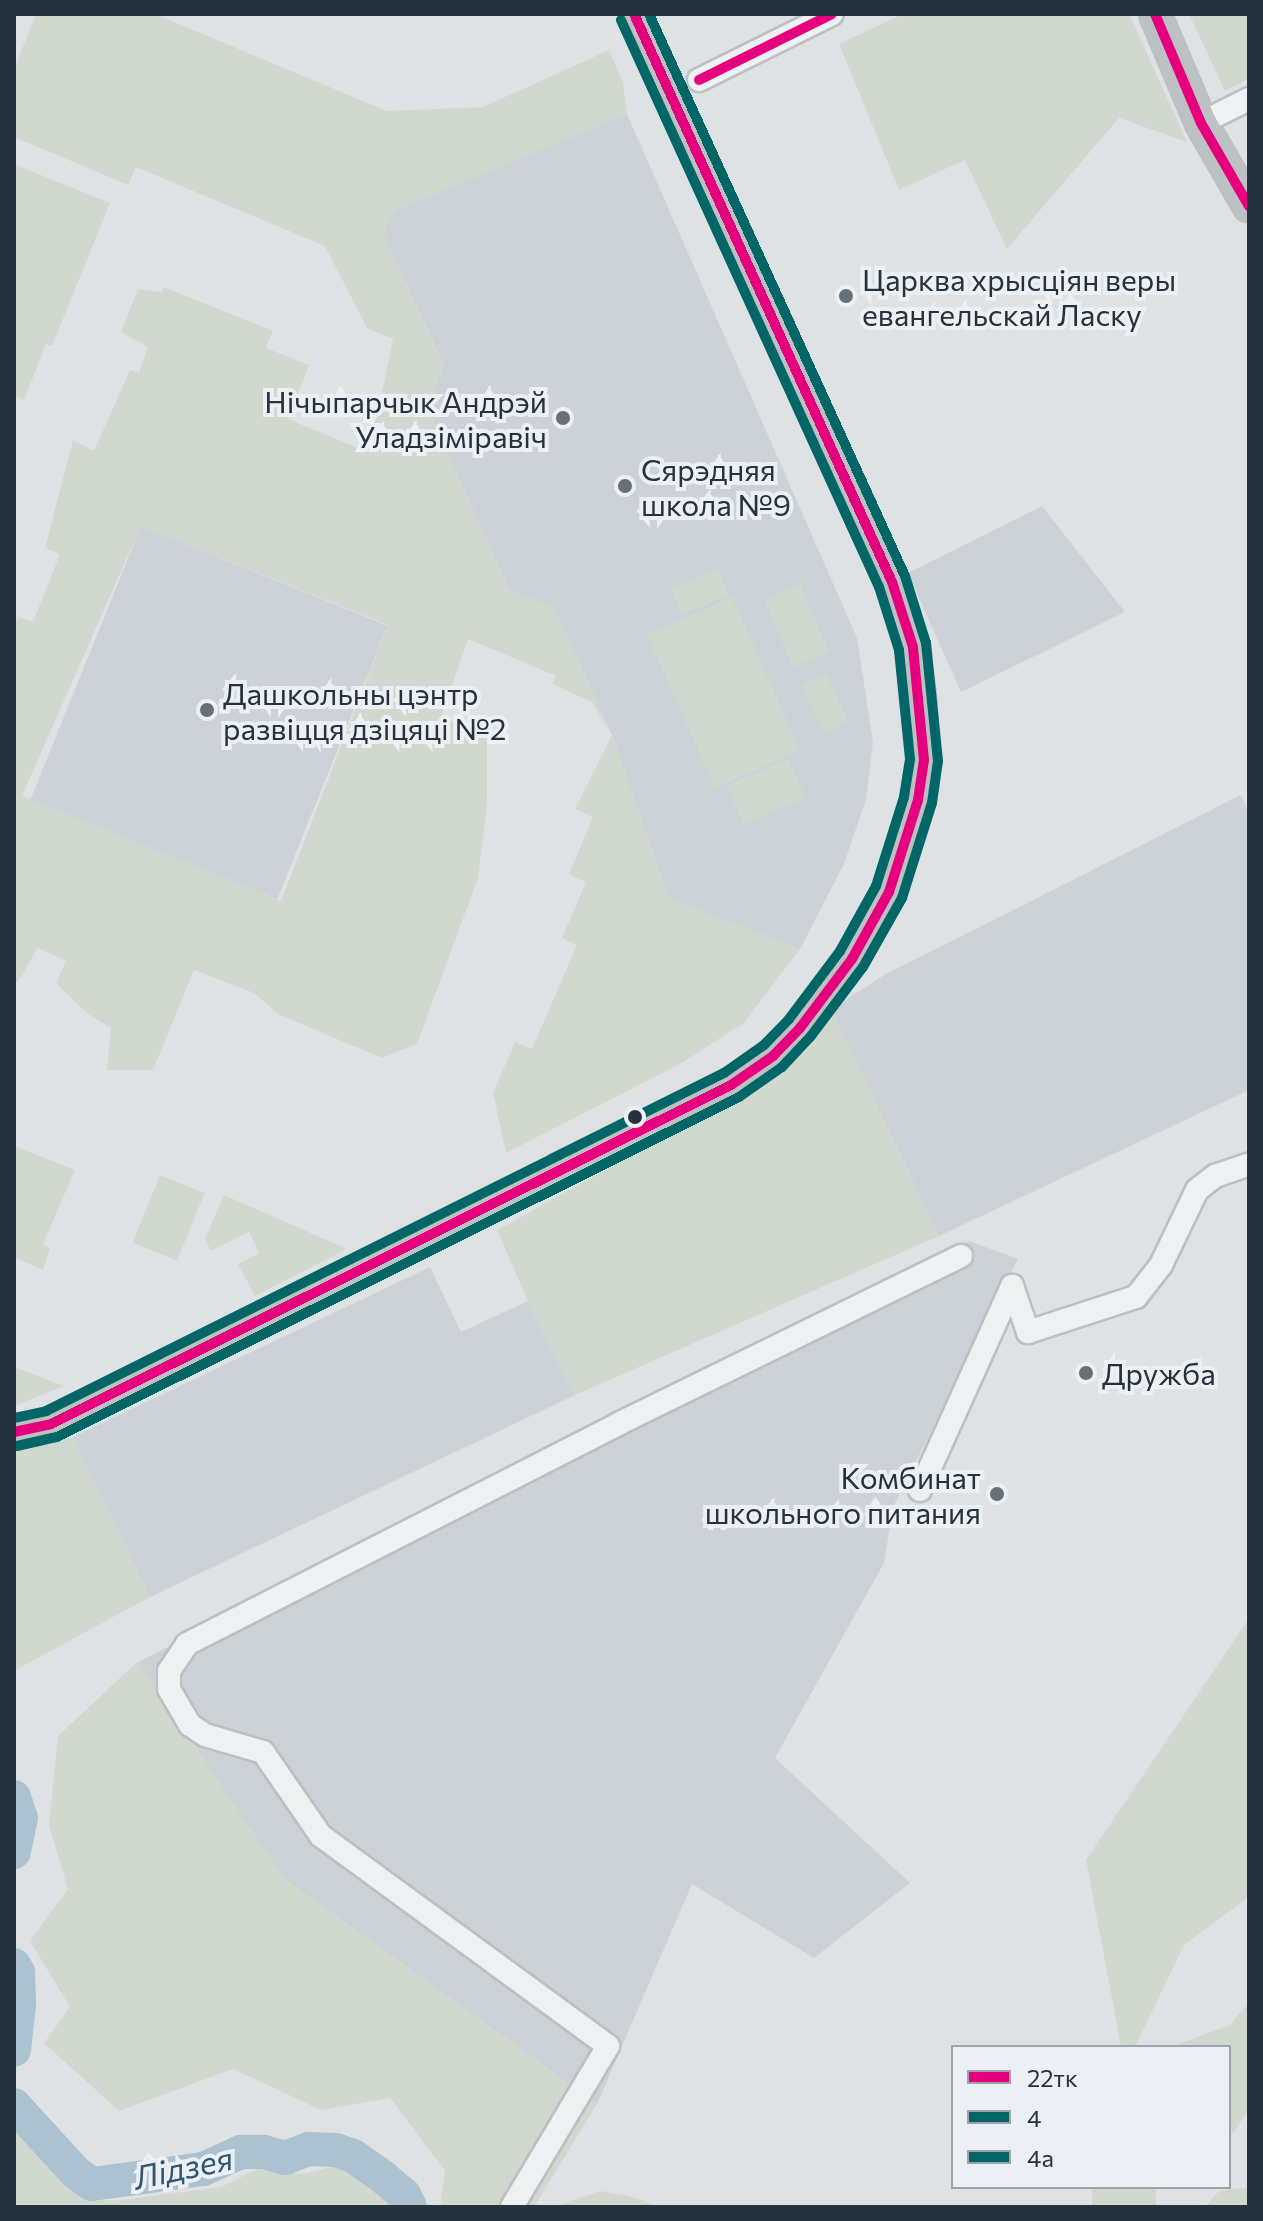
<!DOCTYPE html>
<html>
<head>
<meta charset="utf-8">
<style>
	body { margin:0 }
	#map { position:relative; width:1263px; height:2221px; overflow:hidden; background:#dfe2e4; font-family:Commissioner,sans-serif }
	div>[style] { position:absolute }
	.built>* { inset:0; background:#ccd2d8; transform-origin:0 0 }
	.green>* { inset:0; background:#d1d9cf; transform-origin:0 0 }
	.river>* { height:34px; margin:-17px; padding:0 17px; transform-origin:17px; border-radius:17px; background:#adc2d0 }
	.roads { filter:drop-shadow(2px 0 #bdc0c2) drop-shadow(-2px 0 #bdc0c2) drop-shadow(0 2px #bdc0c2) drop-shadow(0 -2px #bdc0c2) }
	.street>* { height:22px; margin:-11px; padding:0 11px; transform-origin:11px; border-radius:11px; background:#eef0f1 }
	.secondary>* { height:30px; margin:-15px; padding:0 15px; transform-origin:15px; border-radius:15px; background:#bdc1c4 }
	.bus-1>* { height:10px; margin:-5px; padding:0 5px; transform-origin:5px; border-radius:5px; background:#e5007d }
	.bus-2>* { height:10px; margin:-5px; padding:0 5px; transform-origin:5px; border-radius:5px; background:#026666 }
	.bus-3>* { height:10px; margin:-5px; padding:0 5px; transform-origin:5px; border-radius:5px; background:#026666 }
	.dots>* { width:22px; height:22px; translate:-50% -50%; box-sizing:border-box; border:4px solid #ecf0f4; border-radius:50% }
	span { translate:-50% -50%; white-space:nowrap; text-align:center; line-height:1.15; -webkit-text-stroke:8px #ecf0f4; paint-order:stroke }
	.poi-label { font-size:30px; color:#26323d }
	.left { translate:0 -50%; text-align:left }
	.right { translate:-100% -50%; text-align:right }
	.water-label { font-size:32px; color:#305671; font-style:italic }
	.frame { position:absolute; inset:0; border:16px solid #26323d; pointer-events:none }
	.legend { position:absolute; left:951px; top:2045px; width:280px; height:144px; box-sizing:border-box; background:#ecf0f4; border:2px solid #9da4ab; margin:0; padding:10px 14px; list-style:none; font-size:24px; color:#26323d }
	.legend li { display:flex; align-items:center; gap:16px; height:40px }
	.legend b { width:40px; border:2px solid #9da4ab }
</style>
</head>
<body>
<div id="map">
	<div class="built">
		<i style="clip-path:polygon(627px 114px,857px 638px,873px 742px,866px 800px,843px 866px,800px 949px,669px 899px,612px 735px,554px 607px,510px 591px,427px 408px,444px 366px,383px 233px,395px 210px)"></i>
		<i style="clip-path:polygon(1042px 506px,1125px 612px,961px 692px,908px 573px)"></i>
		<i style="left:141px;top:526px;width:266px;height:295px;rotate:22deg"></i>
		<i style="clip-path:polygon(1241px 795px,1249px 813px,1249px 1090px,939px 1236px,831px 1009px,886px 974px)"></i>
		<i style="clip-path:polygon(969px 1241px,1018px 1259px,893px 1507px,884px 1563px,775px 1758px,910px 1883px,814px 1958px,692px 1884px,597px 2104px,283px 1878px,138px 1662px)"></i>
		<i style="clip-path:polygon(430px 1267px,461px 1332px,528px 1301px,575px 1395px,150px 1597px,73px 1437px)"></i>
	</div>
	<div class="green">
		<i style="clip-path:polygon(evenodd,36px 14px,155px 14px,387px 111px,483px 107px,609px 50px,623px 82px,627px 114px,395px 210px,383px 233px,444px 367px,427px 408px,510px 591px,554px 606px,612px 735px,669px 898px,800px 949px,744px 1023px,680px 1064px,506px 1153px,493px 1093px,515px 1042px,532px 1049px,577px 945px,562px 938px,586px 882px,569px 874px,593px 817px,575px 809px,612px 735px,592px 702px,552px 684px,556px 676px,468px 639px,441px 716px,487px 736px,487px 805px,478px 878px,417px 1044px,382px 1058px,278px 1014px,254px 993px,194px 970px,153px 1070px,107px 1070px,111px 1028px,88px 1014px,56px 983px,66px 961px,38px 948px,17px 983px,14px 979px,14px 629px,18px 617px,33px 622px,60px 554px,45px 548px,73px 440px,94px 451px,130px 370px,139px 373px,148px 347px,121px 332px,138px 289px,162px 292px,164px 287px,273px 331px,266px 348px,309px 365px,288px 419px,363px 450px,377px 417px,393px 339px,367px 328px,325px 246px,136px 167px,128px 185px,14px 137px,14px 69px,36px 14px,141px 526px,388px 625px,281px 901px,22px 796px,141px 526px)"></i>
		<i style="clip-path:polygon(903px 14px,1129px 14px,1187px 142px,1119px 118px,1007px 249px,965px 160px,899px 190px,839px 44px)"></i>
		<i style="clip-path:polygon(1189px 14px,1249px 14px,1249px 79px,1225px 91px)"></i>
		<i style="clip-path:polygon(14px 164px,110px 203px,52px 346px,46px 344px,24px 400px,14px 396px)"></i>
		<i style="left:718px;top:569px;width:28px;height:51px;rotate:67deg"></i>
		<i style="left:800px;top:584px;width:74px;height:39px;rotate:67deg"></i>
		<i style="left:732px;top:597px;width:168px;height:93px;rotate:66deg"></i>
		<i style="left:826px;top:673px;width:54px;height:27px;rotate:65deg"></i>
		<i style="left:788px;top:759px;width:42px;height:67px;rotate:66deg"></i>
		<i style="clip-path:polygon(831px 1009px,939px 1236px,575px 1395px,528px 1301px,497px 1230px,770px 1079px)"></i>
		<i style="clip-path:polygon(14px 1146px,75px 1170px,43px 1244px,50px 1248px,43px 1270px,14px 1257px)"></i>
		<i style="left:160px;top:1175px;width:48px;height:73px;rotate:22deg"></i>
		<i style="clip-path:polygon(224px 1195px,347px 1249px,255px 1296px,238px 1264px,259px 1253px,249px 1232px,211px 1251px,205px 1239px)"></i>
		<i style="clip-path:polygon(14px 1367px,64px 1386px,14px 1406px)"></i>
		<i style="clip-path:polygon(73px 1437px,150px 1597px,14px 1671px,14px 1448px)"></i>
		<i style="clip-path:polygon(1249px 1618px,1249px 1897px,1184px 1945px,1135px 2047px,1121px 2047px,1086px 1860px)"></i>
		<i style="clip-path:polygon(138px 1661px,283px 1878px,597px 2104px,534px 2207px,440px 2207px,445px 2171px,390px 2098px,321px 2110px,233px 2069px,119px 2111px,44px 2043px,70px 2007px,30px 1941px,68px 1889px,49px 1825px,58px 1736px)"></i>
		<i style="clip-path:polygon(1249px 2002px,1249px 2111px,1229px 2138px,1229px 2047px,1170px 2047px,1230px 2025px)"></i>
		<i style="clip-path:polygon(14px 2112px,90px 2198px,113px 2201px,221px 2187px,257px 2169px,303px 2174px,340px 2165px,401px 2207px,14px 2207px)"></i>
		<i style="left:1092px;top:2187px;width:64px;height:20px"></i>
		<i style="clip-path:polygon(1249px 2187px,1249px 2207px,1205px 2207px,1219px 2191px)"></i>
		<i style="clip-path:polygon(600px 2191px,630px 2196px,660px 2207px,554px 2207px)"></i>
	</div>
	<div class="river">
		<i style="left:14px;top:1797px;width:22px;rotate:72deg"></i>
		<i style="left:21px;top:1818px;width:35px;rotate:102deg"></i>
		<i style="left:14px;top:1965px;width:8px;rotate:60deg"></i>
		<i style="left:18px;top:1972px;width:33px;rotate:88deg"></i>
		<i style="left:19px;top:2005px;width:45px;rotate:96.3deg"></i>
		<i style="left:14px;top:2105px;width:92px;rotate:47.6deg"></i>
		<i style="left:76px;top:2173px;width:19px;rotate:35deg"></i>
		<i style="left:92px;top:2184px;width:112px;rotate:-7.7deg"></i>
		<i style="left:203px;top:2169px;width:42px;rotate:-24.1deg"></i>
		<i style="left:241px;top:2152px;width:23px"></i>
		<i style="left:264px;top:2152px;width:22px;rotate:16deg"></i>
		<i style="left:285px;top:2158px;width:26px;rotate:-21deg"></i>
		<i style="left:309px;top:2149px;width:27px;rotate:2deg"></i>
		<i style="left:336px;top:2150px;width:18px;rotate:19deg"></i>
		<i style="left:353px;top:2156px;width:38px;rotate:35deg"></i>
		<i style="left:384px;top:2178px;width:26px;rotate:40deg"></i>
		<i style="left:404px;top:2195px;width:13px;rotate:63deg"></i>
	</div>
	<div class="roads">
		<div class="street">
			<i style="left:699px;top:80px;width:148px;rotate:-26.4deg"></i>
			<i style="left:1201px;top:123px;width:54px;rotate:-26.6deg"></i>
			<i style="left:1012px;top:1286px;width:49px;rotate:70.8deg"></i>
			<i style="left:1028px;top:1332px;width:114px;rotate:-18deg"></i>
			<i style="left:1136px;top:1297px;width:41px;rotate:-52deg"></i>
			<i style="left:1161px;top:1265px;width:83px;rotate:-64.4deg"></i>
			<i style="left:1197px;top:1190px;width:23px;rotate:-38deg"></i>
			<i style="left:1215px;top:1176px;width:36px;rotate:-19deg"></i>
			<i style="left:920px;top:1490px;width:224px;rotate:-65.7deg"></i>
			<i style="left:512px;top:2207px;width:187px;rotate:-59.2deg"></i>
			<i style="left:608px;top:2046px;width:356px;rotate:-143.8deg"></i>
			<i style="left:321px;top:1836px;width:102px;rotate:-124.6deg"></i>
			<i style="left:263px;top:1752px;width:60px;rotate:-163.7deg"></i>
			<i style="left:205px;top:1735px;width:18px;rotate:-146deg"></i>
			<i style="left:190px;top:1725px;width:42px;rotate:-120.3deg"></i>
			<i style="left:169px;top:1689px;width:18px;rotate:-90deg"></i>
			<i style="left:169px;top:1671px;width:32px;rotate:-56deg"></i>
			<i style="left:187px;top:1644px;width:484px;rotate:-27deg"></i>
			<i style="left:618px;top:1424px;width:382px;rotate:-26.1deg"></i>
		</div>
		<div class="secondary">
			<i style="left:1155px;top:14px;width:118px;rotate:67.1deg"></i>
			<i style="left:1201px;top:123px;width:96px;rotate:60deg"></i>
			<i style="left:14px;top:1432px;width:38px;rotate:-12deg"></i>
			<i style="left:51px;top:1424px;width:760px;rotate:-26.5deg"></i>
			<i style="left:731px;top:1085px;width:51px;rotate:-34.6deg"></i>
			<i style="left:773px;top:1056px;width:39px;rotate:-46deg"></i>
			<i style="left:800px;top:1028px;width:86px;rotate:-53deg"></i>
			<i style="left:852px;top:959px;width:77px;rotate:-61.1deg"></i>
			<i style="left:889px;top:892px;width:96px;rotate:-72.5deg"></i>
			<i style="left:918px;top:800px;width:40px;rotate:-81.5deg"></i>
			<i style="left:924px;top:760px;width:65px;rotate:-93.5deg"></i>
			<i style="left:920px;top:695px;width:49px;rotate:-98.3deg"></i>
			<i style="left:913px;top:647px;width:68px;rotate:-107.9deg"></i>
			<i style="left:892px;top:582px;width:624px;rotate:-114.43deg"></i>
		</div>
	</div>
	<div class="bus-1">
		<i style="left:1155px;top:14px;width:118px;rotate:67.1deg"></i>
		<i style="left:1201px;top:123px;width:96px;rotate:60deg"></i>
		<i style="left:699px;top:80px;width:148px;rotate:-26.4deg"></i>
		<i style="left:14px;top:1432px;width:38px;rotate:-12deg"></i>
		<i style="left:51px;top:1424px;width:760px;rotate:-26.5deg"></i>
		<i style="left:731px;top:1085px;width:51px;rotate:-34.6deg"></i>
		<i style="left:773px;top:1056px;width:39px;rotate:-46deg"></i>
		<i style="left:800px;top:1028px;width:86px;rotate:-53deg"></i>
		<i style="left:852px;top:959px;width:77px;rotate:-61.1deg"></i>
		<i style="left:889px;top:892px;width:96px;rotate:-72.5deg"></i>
		<i style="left:918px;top:800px;width:40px;rotate:-81.5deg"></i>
		<i style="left:924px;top:760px;width:114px;rotate:-95.6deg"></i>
		<i style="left:913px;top:647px;width:68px;rotate:-107.9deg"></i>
		<i style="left:892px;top:582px;width:624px;rotate:-114.43deg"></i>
	</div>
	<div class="bus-2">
		<i style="left:17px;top:1446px;width:41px;rotate:-12.7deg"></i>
		<i style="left:57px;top:1437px;width:762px;rotate:-26.5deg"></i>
		<i style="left:739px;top:1097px;width:52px;rotate:-34.9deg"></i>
		<i style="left:782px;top:1067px;width:42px;rotate:-46.9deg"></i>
		<i style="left:811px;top:1036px;width:86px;rotate:-53deg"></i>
		<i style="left:863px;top:967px;width:79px;rotate:-60.5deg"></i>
		<i style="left:902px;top:898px;width:100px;rotate:-72.5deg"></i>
		<i style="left:932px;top:803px;width:42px;rotate:-81.9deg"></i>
		<i style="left:938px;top:761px;width:119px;rotate:-95.8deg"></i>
		<i style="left:926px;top:643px;width:70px;rotate:-107.4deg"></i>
		<i style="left:905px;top:576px;width:618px;rotate:-114.49deg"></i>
	</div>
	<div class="bus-3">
		<i style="left:14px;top:1418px;width:33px;rotate:-12deg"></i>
		<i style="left:46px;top:1411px;width:758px;rotate:-26.5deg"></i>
		<i style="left:724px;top:1073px;width:49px;rotate:-35deg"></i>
		<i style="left:764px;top:1045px;width:36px;rotate:-46deg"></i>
		<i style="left:789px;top:1019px;width:85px;rotate:-53.1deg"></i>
		<i style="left:840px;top:951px;width:74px;rotate:-61deg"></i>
		<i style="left:876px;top:886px;width:93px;rotate:-72.5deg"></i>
		<i style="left:904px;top:797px;width:38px;rotate:-81deg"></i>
		<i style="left:910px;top:759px;width:110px;rotate:-95.8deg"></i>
		<i style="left:899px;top:650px;width:66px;rotate:-107.6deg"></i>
		<i style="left:879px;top:587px;width:623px;rotate:-114.47deg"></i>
	</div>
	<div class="dots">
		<i style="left:846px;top:296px;background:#677077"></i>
		<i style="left:563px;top:418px;background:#677077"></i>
		<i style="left:625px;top:486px;background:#677077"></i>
		<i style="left:207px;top:710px;background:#677077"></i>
		<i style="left:635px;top:1117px;background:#26323d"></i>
		<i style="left:1086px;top:1373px;background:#677077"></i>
		<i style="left:997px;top:1494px;background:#677077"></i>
	</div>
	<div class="poi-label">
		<span class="left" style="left:862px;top:296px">Царква хрысціян веры<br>евангельскай Ласку</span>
		<span class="right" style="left:547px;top:418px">Нічыпарчык Андрэй<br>Уладзіміравіч</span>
		<span class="left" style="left:641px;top:486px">Сярэдняя<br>школа №9</span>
		<span class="left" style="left:223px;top:710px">Дашкольны цэнтр<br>развіцця дзіцяці №2</span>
		<span class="left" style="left:1102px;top:1373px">Дружба</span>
		<span class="right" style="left:981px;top:1494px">Комбинат<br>школьного питания</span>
	</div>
	<div class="water-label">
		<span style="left:183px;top:2167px;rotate:-12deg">Лідзея</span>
	</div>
	<div class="frame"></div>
	<ul class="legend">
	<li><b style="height:10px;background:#e5007d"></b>22тк</li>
	<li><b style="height:10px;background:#026666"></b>4</li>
	<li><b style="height:10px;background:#026666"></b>4а</li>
	</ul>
</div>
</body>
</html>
